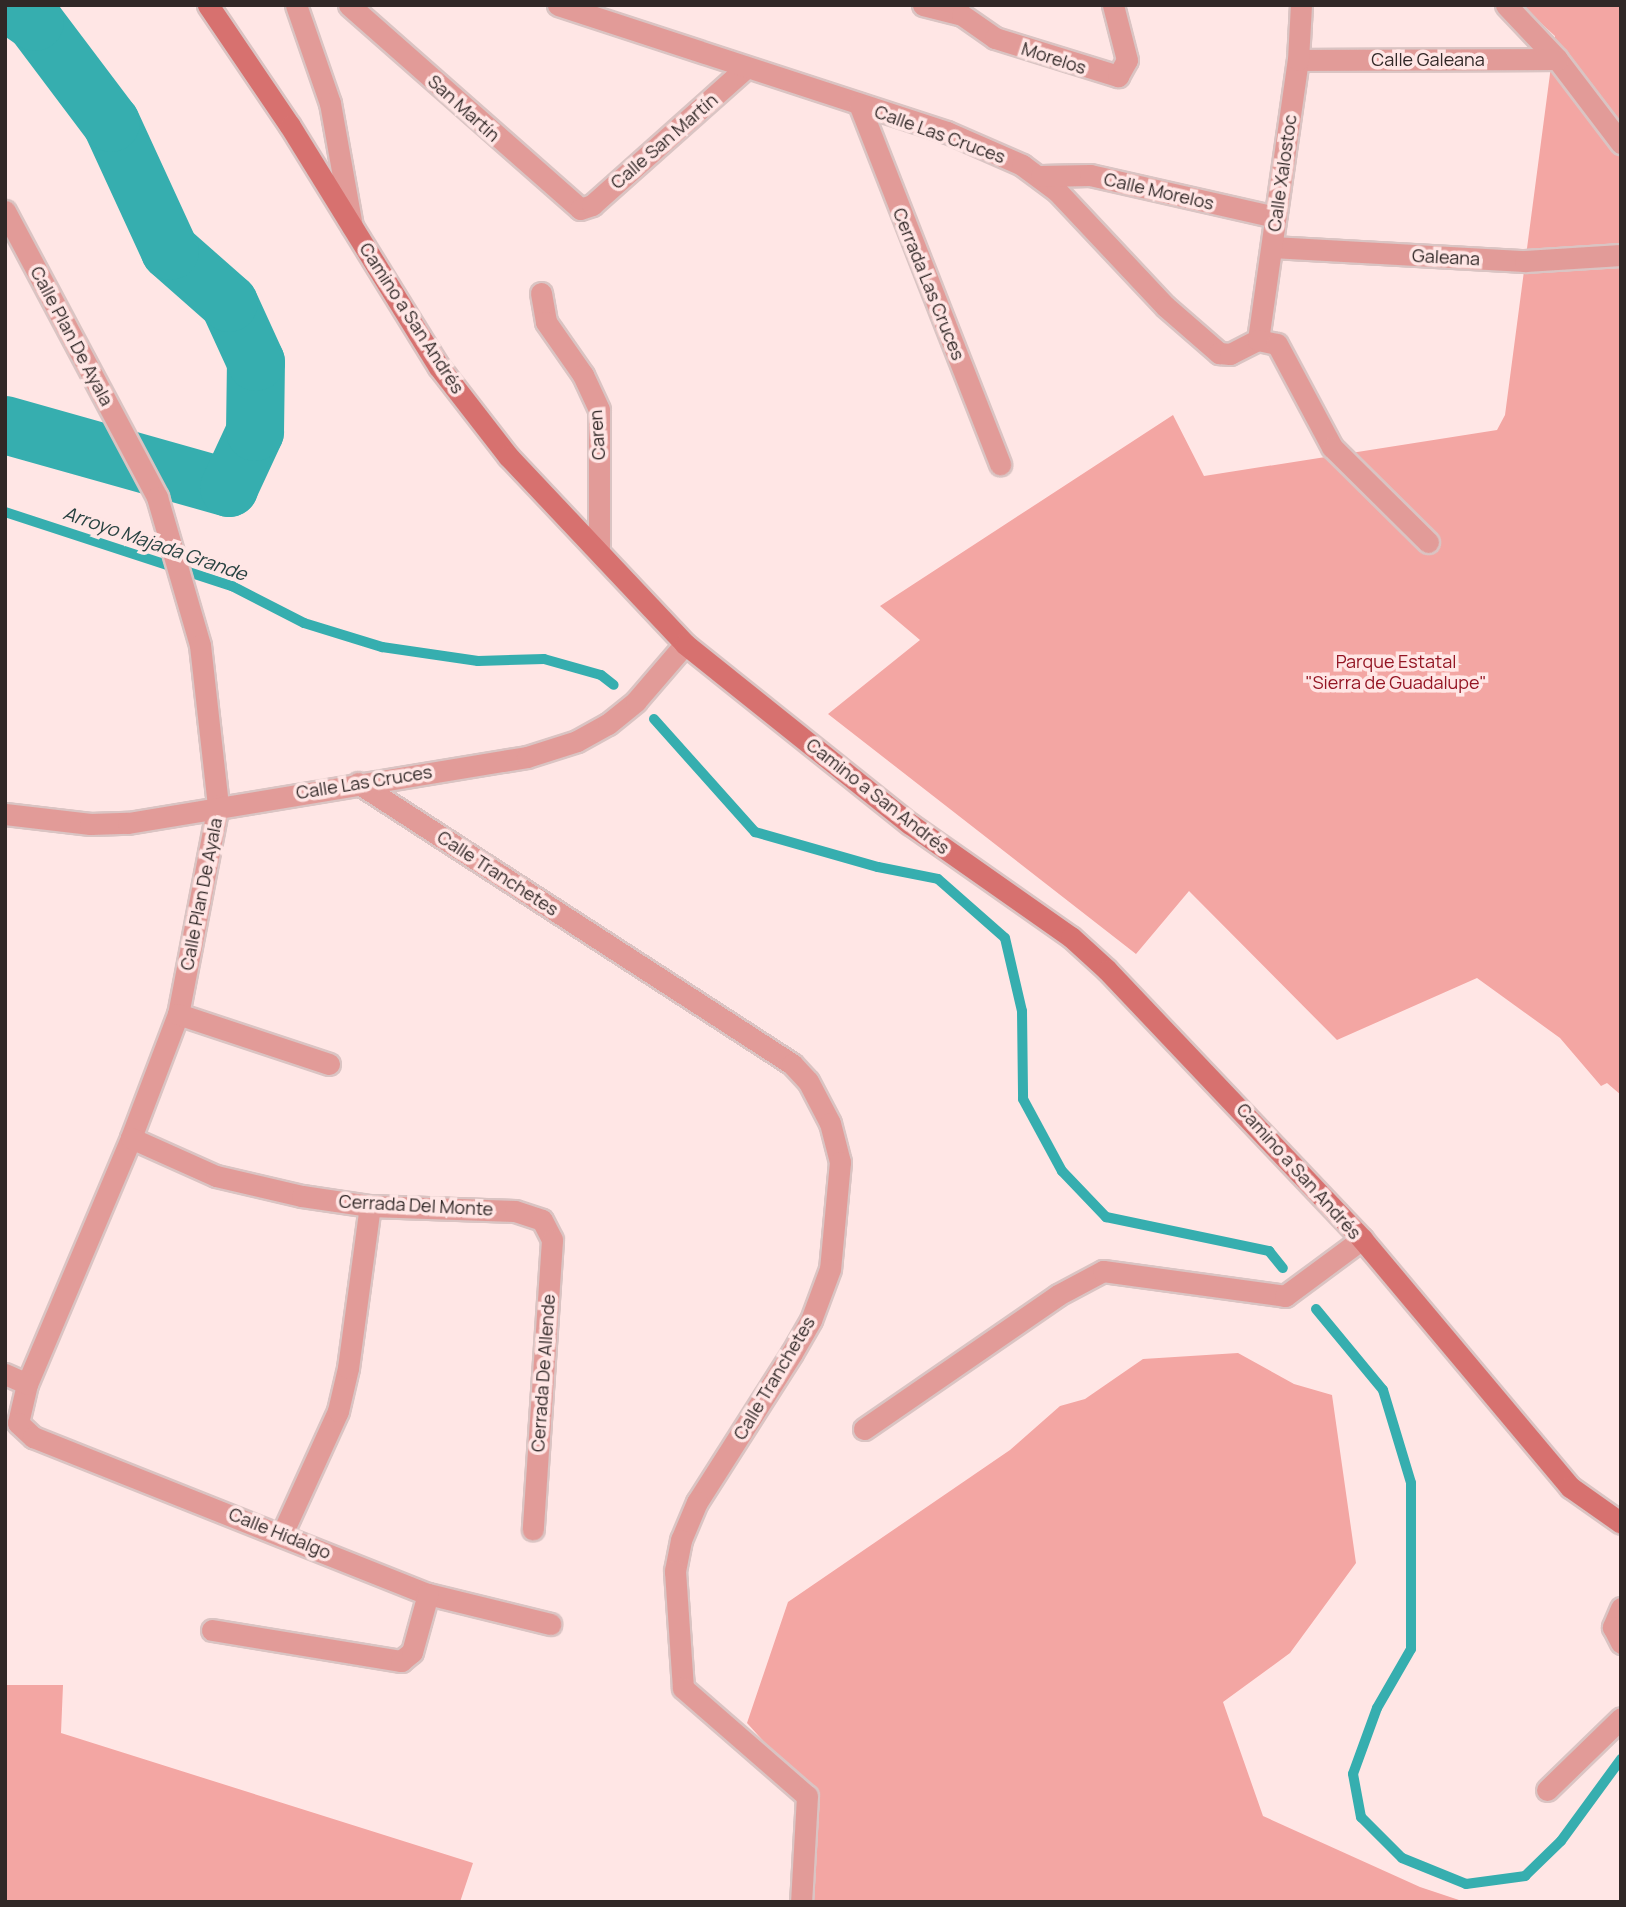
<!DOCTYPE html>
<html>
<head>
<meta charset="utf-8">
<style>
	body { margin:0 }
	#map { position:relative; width:1626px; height:1907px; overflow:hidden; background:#ffe6e5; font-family:Manrope,sans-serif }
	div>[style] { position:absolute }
	.green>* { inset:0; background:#f3a6a3 }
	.stream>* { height:10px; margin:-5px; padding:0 5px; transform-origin:5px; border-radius:5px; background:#36aeaf }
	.river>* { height:58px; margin:-29px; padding:0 29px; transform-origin:29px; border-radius:29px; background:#36aeaf }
	.roads { filter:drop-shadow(2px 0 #dac4c3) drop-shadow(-2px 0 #dac4c3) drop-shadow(0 2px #dac4c3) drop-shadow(0 -2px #dac4c3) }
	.street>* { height:21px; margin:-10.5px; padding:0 10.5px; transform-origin:10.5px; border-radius:10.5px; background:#e29b98 }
	.secondary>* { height:21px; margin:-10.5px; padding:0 10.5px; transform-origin:10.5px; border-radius:10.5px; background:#d7716f }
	span { translate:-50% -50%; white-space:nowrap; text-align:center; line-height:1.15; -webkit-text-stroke:7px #ffe6e5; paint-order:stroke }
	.street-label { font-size:18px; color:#312827 }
	.park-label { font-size:18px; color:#941624 }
	.water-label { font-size:19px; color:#284241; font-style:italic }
	.frame { position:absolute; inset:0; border:7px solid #312827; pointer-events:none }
</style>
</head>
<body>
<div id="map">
	<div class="green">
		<i style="clip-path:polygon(1521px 5px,1621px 5px,1621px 1095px,1607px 1083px,1601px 1086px,1560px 1038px,1477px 978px,1337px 1040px,1189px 891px,1136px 954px,828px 714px,920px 640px,880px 606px,1173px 415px,1204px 476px,1497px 430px,1505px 415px,1555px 36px)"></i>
		<i style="clip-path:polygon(1238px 1353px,1294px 1384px,1332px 1395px,1356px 1563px,1290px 1653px,1223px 1702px,1263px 1816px,1420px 1887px,1465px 1902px,796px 1902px,807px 1830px,794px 1775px,747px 1723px,788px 1602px,1010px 1450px,1060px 1406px,1085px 1399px,1143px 1359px)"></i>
		<i style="clip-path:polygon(5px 1685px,63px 1685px,61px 1733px,473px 1863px,460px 1902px,5px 1902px)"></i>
	</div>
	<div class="stream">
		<i style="left:5px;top:512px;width:239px;rotate:18.1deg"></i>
		<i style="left:232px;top:586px;width:81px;rotate:27.2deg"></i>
		<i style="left:304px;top:623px;width:82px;rotate:17.1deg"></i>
		<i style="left:382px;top:647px;width:97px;rotate:8.3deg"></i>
		<i style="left:478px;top:661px;width:66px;rotate:-1.7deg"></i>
		<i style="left:544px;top:659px;width:59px;rotate:15.7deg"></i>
		<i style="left:601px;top:675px;width:16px;rotate:38deg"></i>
		<i style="left:654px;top:719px;width:152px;rotate:48.2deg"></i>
		<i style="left:755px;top:832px;width:128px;rotate:15.9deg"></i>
		<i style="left:878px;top:867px;width:61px;rotate:11.3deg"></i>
		<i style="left:938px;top:879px;width:89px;rotate:41.4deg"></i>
		<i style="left:1005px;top:938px;width:75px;rotate:76.9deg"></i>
		<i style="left:1022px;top:1011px;width:88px;rotate:89.3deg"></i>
		<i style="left:1023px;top:1099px;width:82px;rotate:61.6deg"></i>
		<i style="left:1062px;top:1171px;width:64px;rotate:46.3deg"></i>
		<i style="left:1106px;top:1217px;width:167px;rotate:11.8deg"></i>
		<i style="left:1269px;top:1251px;width:22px;rotate:51deg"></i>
		<i style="left:1316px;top:1309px;width:105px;rotate:50.4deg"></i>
		<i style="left:1383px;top:1390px;width:97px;rotate:73.2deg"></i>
		<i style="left:1411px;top:1483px;width:166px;rotate:90deg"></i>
		<i style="left:1411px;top:1649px;width:68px;rotate:120deg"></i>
		<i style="left:1377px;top:1708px;width:70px;rotate:110deg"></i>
		<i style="left:1353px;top:1774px;width:44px;rotate:79.5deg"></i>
		<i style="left:1361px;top:1817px;width:58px;rotate:45deg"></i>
		<i style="left:1402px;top:1858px;width:69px;rotate:22.1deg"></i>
		<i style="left:1466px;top:1884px;width:60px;rotate:-7.7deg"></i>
		<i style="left:1525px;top:1876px;width:50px;rotate:-44.2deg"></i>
		<i style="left:1561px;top:1841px;width:102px;rotate:-53.8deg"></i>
	</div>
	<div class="river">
		<i style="left:5px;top:425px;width:233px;rotate:15.7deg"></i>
		<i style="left:229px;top:488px;width:62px;rotate:-65.1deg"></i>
		<i style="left:255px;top:432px;width:70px;rotate:-89.2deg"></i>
		<i style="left:256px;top:362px;width:65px;rotate:-114.6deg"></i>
		<i style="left:229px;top:303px;width:79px;rotate:-138.6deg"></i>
		<i style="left:170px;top:251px;width:141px;rotate:-114.7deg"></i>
		<i style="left:111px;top:123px;width:126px;rotate:-127deg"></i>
		<i style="left:35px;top:22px;width:29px;rotate:-145deg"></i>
	</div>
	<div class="roads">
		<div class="street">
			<i style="left:296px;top:5px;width:104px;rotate:70.9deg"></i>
			<i style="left:330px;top:103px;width:125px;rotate:79.9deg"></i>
			<i style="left:349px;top:5px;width:308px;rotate:41.4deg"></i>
			<i style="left:580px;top:209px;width:13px;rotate:-18deg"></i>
			<i style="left:592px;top:205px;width:206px;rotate:-41.7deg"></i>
			<i style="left:558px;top:5px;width:409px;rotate:18.1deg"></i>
			<i style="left:947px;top:132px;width:82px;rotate:23.7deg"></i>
			<i style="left:1022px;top:165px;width:44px;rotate:36.6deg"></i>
			<i style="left:1057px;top:191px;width:158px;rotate:46.8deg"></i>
			<i style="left:1165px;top:306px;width:72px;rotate:41deg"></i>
			<i style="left:1219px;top:353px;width:11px;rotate:5deg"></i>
			<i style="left:1230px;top:354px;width:31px;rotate:-27deg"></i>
			<i style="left:923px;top:5px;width:40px;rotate:14.4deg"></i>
			<i style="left:962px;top:15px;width:40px;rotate:34.9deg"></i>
			<i style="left:995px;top:38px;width:129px;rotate:17.2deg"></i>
			<i style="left:1118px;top:76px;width:18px;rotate:-61deg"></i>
			<i style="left:1127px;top:60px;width:57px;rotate:-104.3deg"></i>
			<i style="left:1506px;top:5px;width:74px;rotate:46.6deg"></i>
			<i style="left:1557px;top:59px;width:106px;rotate:52.7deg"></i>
			<i style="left:1298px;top:60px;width:259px;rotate:-0.2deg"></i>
			<i style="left:859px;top:104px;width:387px;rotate:68.6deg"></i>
			<i style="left:1041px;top:176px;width:49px;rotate:-1.2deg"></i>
			<i style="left:1090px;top:175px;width:190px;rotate:12.8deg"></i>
			<i style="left:5px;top:211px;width:324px;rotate:62deg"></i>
			<i style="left:157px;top:497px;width:154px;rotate:73.8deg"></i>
			<i style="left:200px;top:645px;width:161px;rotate:83.6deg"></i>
			<i style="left:218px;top:805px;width:213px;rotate:100.8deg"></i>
			<i style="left:178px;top:1014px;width:133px;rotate:110.8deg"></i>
			<i style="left:131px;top:1138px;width:267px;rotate:112.9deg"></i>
			<i style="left:27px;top:1384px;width:40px;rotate:103deg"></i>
			<i style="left:18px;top:1423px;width:21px;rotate:43deg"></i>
			<i style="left:33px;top:1437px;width:425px;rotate:21.7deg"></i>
			<i style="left:428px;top:1594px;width:126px;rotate:13.8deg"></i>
			<i style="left:1272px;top:247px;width:253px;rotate:3.2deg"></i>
			<i style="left:1525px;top:261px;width:96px;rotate:-3.6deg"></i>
			<i style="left:541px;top:293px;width:29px;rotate:80deg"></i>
			<i style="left:546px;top:322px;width:65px;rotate:55.1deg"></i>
			<i style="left:583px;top:375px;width:38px;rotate:65deg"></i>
			<i style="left:599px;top:410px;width:141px;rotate:90deg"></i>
			<i style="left:1258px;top:340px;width:283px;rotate:-81.9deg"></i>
			<i style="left:1298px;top:60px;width:55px;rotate:-86.9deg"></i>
			<i style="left:1258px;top:340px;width:19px;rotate:12deg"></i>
			<i style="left:1277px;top:344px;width:117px;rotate:61.9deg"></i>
			<i style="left:1332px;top:447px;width:135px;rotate:44.7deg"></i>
			<i style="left:358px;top:783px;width:517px;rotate:32.92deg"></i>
			<i style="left:792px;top:1064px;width:23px;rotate:47deg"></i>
			<i style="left:808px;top:1081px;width:47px;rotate:62.4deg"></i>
			<i style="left:830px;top:1123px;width:40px;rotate:75.6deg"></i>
			<i style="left:840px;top:1162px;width:107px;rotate:95.3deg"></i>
			<i style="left:830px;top:1269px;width:54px;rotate:110.4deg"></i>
			<i style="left:811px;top:1320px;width:38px;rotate:120deg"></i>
			<i style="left:792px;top:1353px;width:177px;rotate:122.5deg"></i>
			<i style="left:697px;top:1502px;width:41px;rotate:112.8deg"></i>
			<i style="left:681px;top:1540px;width:32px;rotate:101deg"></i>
			<i style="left:675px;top:1571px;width:117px;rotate:86.1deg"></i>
			<i style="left:683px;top:1688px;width:164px;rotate:41.1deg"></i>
			<i style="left:807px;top:1796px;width:106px;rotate:93.2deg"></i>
			<i style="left:5px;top:814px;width:86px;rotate:6.7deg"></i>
			<i style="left:90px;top:824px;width:38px;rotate:-2deg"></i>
			<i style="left:128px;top:823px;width:404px;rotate:-9.4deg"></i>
			<i style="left:527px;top:757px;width:52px;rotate:-17.7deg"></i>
			<i style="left:577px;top:741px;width:35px;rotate:-29deg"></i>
			<i style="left:608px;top:724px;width:36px;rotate:-39deg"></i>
			<i style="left:636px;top:701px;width:75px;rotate:-49.3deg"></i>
			<i style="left:178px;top:1014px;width:159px;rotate:18.3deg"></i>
			<i style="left:131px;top:1138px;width:93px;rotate:24.1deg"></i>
			<i style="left:216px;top:1176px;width:88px;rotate:13.1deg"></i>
			<i style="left:302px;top:1196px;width:69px;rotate:8.4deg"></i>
			<i style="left:370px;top:1206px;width:145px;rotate:2deg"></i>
			<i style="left:515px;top:1211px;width:28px;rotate:18deg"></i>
			<i style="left:542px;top:1220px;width:22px;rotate:63deg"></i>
			<i style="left:552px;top:1240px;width:290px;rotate:93.8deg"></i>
			<i style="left:5px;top:1374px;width:24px;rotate:24deg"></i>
			<i style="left:864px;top:1429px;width:236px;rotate:-34.6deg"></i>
			<i style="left:1058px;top:1295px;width:51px;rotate:-28.1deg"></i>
			<i style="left:1103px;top:1271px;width:184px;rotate:7.8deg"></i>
			<i style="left:1285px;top:1296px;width:96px;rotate:-36.5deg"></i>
			<i style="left:282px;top:1534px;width:135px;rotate:-65.5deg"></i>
			<i style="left:338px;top:1411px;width:44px;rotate:-76.9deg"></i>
			<i style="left:348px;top:1368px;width:163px;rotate:-82.3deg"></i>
			<i style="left:1621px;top:1608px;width:21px;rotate:113deg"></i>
			<i style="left:1613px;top:1627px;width:18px;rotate:63deg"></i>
			<i style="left:212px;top:1630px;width:192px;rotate:9.3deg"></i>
			<i style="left:401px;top:1661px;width:14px;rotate:-39deg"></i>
			<i style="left:412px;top:1652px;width:60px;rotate:-74.6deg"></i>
			<i style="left:1547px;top:1790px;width:103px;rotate:-44.2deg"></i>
		</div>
		<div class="secondary">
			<i style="left:208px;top:5px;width:146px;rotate:55.9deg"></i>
			<i style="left:290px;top:126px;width:283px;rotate:58.3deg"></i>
			<i style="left:439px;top:367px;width:113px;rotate:52.2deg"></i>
			<i style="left:508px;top:456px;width:258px;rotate:46.7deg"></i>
			<i style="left:685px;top:644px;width:288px;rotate:38.7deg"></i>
			<i style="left:910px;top:824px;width:197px;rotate:35.1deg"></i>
			<i style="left:1071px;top:937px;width:49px;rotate:42.5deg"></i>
			<i style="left:1107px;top:970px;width:371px;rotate:46.5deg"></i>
			<i style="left:1362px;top:1239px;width:324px;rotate:50deg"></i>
			<i style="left:1570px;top:1487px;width:62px;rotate:35.2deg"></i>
		</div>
	</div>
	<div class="street-label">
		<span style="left:1054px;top:58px;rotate:18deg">Morelos</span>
		<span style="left:1428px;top:59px">Calle Galeana</span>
		<span style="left:464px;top:108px;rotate:42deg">San Martín</span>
		<span style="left:940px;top:134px;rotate:20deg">Calle Las Cruces</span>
		<span style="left:664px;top:141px;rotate:-41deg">Calle San Martín</span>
		<span style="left:1282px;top:173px;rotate:-82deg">Calle Xalostoc</span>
		<span style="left:1159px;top:191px;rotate:13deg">Calle Morelos</span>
		<span style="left:1446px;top:257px;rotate:3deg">Galeana</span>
		<span style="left:929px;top:284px;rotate:68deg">Cerrada Las Cruces</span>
		<span style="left:412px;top:318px;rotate:57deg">Camino a San Andrés</span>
		<span style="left:72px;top:336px;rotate:62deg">Calle Plan De Ayala</span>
		<span style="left:597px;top:435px;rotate:-94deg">Caren</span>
		<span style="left:364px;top:782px;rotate:-9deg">Calle Las Cruces</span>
		<span style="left:878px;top:796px;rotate:38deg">Camino a San Andrés</span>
		<span style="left:498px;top:873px;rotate:33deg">Calle Tranchetes</span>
		<span style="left:201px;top:894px;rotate:-79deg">Calle Plan De Ayala</span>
		<span style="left:1299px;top:1171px;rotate:48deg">Camino a San Andrés</span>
		<span style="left:416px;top:1205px;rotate:3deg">Cerrada Del Monte</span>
		<span style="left:543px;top:1373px;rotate:-86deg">Cerrada De Allende</span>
		<span style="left:774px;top:1378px;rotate:-59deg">Calle Tranchetes</span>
		<span style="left:280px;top:1533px;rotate:22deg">Calle Hidalgo</span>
	</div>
	<div class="park-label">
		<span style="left:1396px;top:672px">Parque Estatal<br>"Sierra de Guadalupe"</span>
	</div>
	<div class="water-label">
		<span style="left:155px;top:544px;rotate:19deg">Arroyo Majada Grande</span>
	</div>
	<div class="frame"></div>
</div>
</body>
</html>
